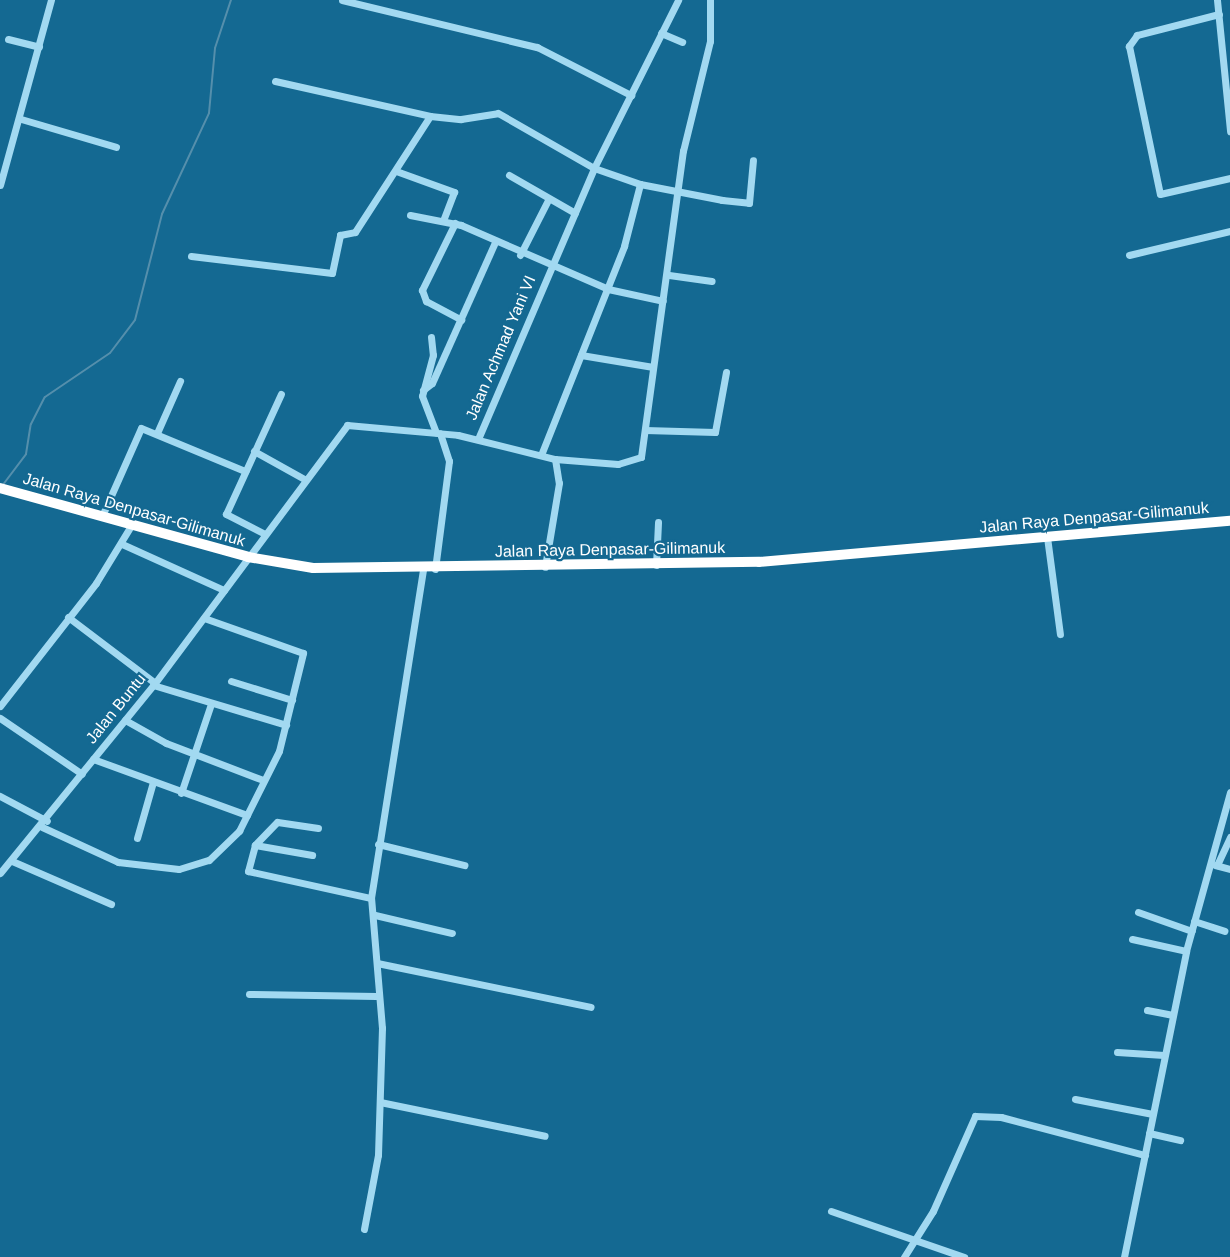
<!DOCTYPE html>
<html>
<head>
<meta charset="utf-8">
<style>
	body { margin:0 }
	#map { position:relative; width:1230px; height:1257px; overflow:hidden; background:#146992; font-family:Arial,sans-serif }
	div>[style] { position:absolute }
	.stream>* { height:2px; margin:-1px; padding:0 1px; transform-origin:1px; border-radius:1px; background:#558fac }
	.minor>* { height:7px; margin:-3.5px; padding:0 3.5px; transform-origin:3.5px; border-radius:3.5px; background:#a2d9f1 }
	.highway>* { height:10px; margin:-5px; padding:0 5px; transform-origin:5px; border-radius:5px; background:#fff }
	span { translate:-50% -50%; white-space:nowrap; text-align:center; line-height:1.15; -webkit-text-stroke:4.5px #146992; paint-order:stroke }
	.street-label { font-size:16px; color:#fff }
</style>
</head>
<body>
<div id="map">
	<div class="stream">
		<i style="left:2px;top:486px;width:40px;rotate:-53deg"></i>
		<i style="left:26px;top:454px;width:30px;rotate:-81deg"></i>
		<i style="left:31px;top:424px;width:30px;rotate:-63deg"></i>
		<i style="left:45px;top:397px;width:78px;rotate:-34.1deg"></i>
		<i style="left:110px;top:353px;width:41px;rotate:-52.9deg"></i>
		<i style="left:135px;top:320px;width:109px;rotate:-75.7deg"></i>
		<i style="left:162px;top:214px;width:111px;rotate:-65deg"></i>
		<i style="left:209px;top:113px;width:65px;rotate:-84.7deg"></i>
		<i style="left:215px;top:48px;width:51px;rotate:-71.6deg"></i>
	</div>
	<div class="minor">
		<i style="left:342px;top:0;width:201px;rotate:13.6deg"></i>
		<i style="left:537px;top:47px;width:106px;rotate:27.1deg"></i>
		<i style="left:1217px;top:0;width:132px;rotate:84.3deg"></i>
		<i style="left:1219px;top:14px;width:85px;rotate:165.6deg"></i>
		<i style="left:1137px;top:35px;width:14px;rotate:126deg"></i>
		<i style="left:1129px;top:46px;width:151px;rotate:78.2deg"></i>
		<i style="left:1160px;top:194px;width:72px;rotate:-12.9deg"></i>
		<i style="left:661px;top:33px;width:23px;rotate:23deg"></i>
		<i style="left:8px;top:39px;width:32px;rotate:14deg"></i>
		<i style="left:275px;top:81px;width:159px;rotate:12.7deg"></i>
		<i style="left:430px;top:116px;width:31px;rotate:6deg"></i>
		<i style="left:461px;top:119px;width:37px;rotate:-9deg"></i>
		<i style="left:498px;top:113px;width:111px;rotate:29.8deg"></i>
		<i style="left:594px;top:168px;width:49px;rotate:19.2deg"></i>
		<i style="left:640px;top:184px;width:84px;rotate:11deg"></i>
		<i style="left:722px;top:200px;width:27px;rotate:6deg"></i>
		<i style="left:749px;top:203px;width:43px;rotate:-84.7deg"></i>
		<i style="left:21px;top:119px;width:99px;rotate:16.4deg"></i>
		<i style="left:396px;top:171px;width:62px;rotate:19.9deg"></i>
		<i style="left:454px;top:192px;width:31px;rotate:111deg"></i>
		<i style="left:509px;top:175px;width:76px;rotate:29.9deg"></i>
		<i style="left:0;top:185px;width:192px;rotate:-74.6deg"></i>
		<i style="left:410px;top:215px;width:52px;rotate:11.1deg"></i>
		<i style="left:461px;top:225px;width:160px;rotate:23.5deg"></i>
		<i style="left:608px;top:289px;width:56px;rotate:12.3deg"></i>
		<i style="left:455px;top:223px;width:75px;rotate:116.2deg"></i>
		<i style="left:422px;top:290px;width:12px;rotate:70deg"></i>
		<i style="left:426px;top:301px;width:40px;rotate:28deg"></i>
		<i style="left:520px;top:255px;width:62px;rotate:-63deg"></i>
		<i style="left:1129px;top:255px;width:104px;rotate:-13.4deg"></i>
		<i style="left:191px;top:256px;width:142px;rotate:6.9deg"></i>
		<i style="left:332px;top:273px;width:39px;rotate:-78deg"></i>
		<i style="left:340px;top:235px;width:15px;rotate:-11deg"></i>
		<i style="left:355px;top:232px;width:138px;rotate:-57.1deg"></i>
		<i style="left:669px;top:275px;width:43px;rotate:7.9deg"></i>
		<i style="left:431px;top:337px;width:18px;rotate:84deg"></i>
		<i style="left:433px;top:355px;width:42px;rotate:105deg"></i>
		<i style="left:422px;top:396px;width:39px;rotate:69deg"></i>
		<i style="left:581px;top:355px;width:73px;rotate:9.5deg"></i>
		<i style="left:423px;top:390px;width:11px;rotate:-38deg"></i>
		<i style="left:432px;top:383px;width:154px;rotate:-65.9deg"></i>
		<i style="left:645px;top:430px;width:70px;rotate:1.6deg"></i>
		<i style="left:715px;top:432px;width:61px;rotate:-79.6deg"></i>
		<i style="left:157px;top:433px;width:57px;rotate:-66.1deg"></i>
		<i style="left:478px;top:439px;width:295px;rotate:-66.8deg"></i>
		<i style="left:594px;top:168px;width:188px;rotate:-63.4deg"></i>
		<i style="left:254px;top:451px;width:57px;rotate:29.2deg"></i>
		<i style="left:541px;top:455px;width:225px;rotate:-68.3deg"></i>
		<i style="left:624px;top:246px;width:64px;rotate:-75.5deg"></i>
		<i style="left:555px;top:459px;width:63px;rotate:4.5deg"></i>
		<i style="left:618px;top:464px;width:24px;rotate:-17deg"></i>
		<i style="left:641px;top:457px;width:309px;rotate:-82.2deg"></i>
		<i style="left:683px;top:151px;width:113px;rotate:-76.2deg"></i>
		<i style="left:710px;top:41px;width:41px;rotate:-90deg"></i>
		<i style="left:102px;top:516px;width:96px;rotate:-66.1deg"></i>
		<i style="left:141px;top:428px;width:113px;rotate:22.5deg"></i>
		<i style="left:265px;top:534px;width:44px;rotate:-152.9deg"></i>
		<i style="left:226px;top:514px;width:132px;rotate:-65.4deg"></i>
		<i style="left:1047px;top:537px;width:98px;rotate:82.4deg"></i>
		<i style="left:122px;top:544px;width:112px;rotate:24.3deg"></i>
		<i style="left:656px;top:565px;width:43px;rotate:-87.3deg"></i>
		<i style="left:435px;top:569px;width:109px;rotate:-82.6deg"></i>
		<i style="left:449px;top:461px;width:29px;rotate:-108deg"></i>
		<i style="left:68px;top:617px;width:109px;rotate:37.2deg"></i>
		<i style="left:231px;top:681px;width:64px;rotate:17.3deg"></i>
		<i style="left:153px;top:685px;width:139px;rotate:16.7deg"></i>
		<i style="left:0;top:706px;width:156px;rotate:-52deg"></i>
		<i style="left:96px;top:583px;width:69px;rotate:-58.6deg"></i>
		<i style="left:0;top:718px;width:99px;rotate:34.3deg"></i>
		<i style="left:125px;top:720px;width:47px;rotate:29.3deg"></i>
		<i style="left:166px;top:743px;width:104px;rotate:20.9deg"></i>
		<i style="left:93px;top:759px;width:164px;rotate:20deg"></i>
		<i style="left:181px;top:793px;width:94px;rotate:-71.4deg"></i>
		<i style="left:0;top:796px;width:53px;rotate:28deg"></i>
		<i style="left:42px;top:827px;width:84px;rotate:24.7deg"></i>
		<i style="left:118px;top:862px;width:61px;rotate:6.5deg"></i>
		<i style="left:179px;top:869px;width:31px;rotate:-17deg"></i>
		<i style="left:209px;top:860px;width:42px;rotate:-44deg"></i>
		<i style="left:239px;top:831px;width:89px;rotate:-63.4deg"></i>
		<i style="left:279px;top:751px;width:101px;rotate:-76.2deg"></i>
		<i style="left:303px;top:653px;width:105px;rotate:-160.5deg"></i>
		<i style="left:318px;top:828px;width:41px;rotate:-171.7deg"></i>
		<i style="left:277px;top:822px;width:32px;rotate:134deg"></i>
		<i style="left:255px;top:845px;width:27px;rotate:105deg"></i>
		<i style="left:248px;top:871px;width:126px;rotate:12.4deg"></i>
		<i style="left:137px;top:838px;width:58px;rotate:-74.1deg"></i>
		<i style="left:378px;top:844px;width:89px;rotate:13.7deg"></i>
		<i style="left:255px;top:845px;width:58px;rotate:10deg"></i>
		<i style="left:12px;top:861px;width:108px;rotate:23.5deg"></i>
		<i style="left:1215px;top:865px;width:16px;rotate:15deg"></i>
		<i style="left:1217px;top:865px;width:31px;rotate:-65deg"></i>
		<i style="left:0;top:873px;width:245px;rotate:-50.8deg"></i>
		<i style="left:155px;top:683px;width:322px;rotate:-53.3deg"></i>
		<i style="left:347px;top:425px;width:111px;rotate:5.1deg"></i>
		<i style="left:458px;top:435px;width:100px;rotate:13.9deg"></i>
		<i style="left:555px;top:459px;width:24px;rotate:81deg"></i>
		<i style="left:559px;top:483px;width:85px;rotate:99.5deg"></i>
		<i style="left:1138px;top:912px;width:57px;rotate:19.4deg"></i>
		<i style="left:375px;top:915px;width:79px;rotate:13.2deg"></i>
		<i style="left:1194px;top:921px;width:32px;rotate:18deg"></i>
		<i style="left:1132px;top:939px;width:55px;rotate:12.5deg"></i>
		<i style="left:377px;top:963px;width:218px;rotate:11.6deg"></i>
		<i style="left:249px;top:994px;width:127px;rotate:0.9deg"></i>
		<i style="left:1147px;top:1010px;width:25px;rotate:11deg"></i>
		<i style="left:1117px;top:1052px;width:47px;rotate:3.7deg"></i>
		<i style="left:1075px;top:1099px;width:79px;rotate:10.9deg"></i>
		<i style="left:380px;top:1102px;width:168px;rotate:11.6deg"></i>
		<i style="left:1149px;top:1133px;width:32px;rotate:13deg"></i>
		<i style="left:831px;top:1211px;width:141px;rotate:19.1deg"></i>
		<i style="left:364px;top:1229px;width:75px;rotate:-79.3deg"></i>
		<i style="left:378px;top:1155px;width:127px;rotate:-88.2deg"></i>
		<i style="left:382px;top:1028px;width:130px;rotate:-94.8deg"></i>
		<i style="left:371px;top:898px;width:333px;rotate:-81deg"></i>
		<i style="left:904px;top:1257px;width:54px;rotate:-57.8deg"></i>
		<i style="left:933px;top:1211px;width:104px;rotate:-66.1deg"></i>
		<i style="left:975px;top:1116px;width:26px;rotate:2deg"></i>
		<i style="left:1001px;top:1117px;width:149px;rotate:14.8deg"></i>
		<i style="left:1124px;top:1257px;width:312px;rotate:-78.5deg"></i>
		<i style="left:1186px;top:951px;width:165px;rotate:-74.5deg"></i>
	</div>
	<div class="highway">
		<i style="left:0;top:488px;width:257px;rotate:15.5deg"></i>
		<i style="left:248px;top:557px;width:66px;rotate:9.6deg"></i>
		<i style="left:313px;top:568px;width:446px;rotate:-0.8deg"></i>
		<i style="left:759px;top:562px;width:473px;rotate:-5deg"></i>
	</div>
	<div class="street-label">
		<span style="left:501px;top:348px;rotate:-67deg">Jalan Achmad Yani VI</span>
		<span style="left:134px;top:510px;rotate:16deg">Jalan Raya Denpasar-Gilimanuk</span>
		<span style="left:1094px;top:518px;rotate:-5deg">Jalan Raya Denpasar-Gilimanuk</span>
		<span style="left:610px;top:550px;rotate:-1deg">Jalan Raya Denpasar-Gilimanuk</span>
		<span style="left:116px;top:709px;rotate:-51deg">Jalan Buntu</span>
	</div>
</div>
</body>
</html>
